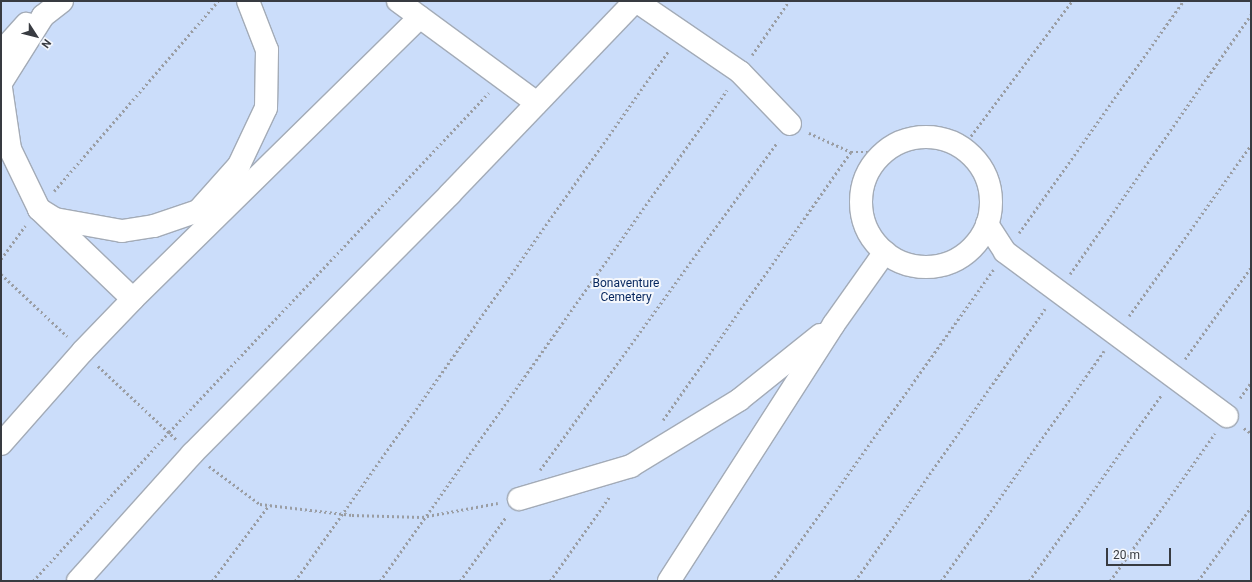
<!DOCTYPE html>
<html>
<head>
<meta charset="utf-8">
<style>
	body { margin:0 }
	#map { position:relative; width:1252px; height:582px; overflow:hidden; background:#f4f7fc; font-family:Roboto,sans-serif }
	div>[style] { position:absolute }
	.green>* { inset:0; background:#cbddfa; transform-origin:0 0 }
	.path>* { height:2.5px; margin-top:-1.25px; transform-origin:0; background:repeating-linear-gradient(90deg,#9a9da3 0 2px,transparent 0 5px) }
	.roads { filter:drop-shadow(1px 0 #a3abb7) drop-shadow(-1px 0 #a3abb7) drop-shadow(0 1px #a3abb7) drop-shadow(0 -1px #a3abb7) }
	.minor>* { height:22px; margin:-11px; padding:0 11px; transform-origin:11px; border-radius:11px; background:#fff }
	.minor>.ring { margin:-11px; padding:0; box-sizing:content-box; background:none; border:22px solid #fff; border-radius:50% }
	span { translate:-50% -50%; white-space:nowrap; text-align:center; line-height:1.15; -webkit-text-stroke:4px #f4f7fc; paint-order:stroke }
	.park-label { font-size:12px; color:#06265e }
	.frame { position:absolute; inset:0; border:2px solid #383b41; pointer-events:none }
	.north { position:absolute; left:16px; top:16px; width:40px; height:40px; -webkit-text-stroke:3px #f4f7fc; paint-order:stroke; rotate:126deg; font-size:11px; font-weight:700; line-height:16px; text-align:center; color:#383b41 }
	.north::after { content:''; display:block; margin:auto; width:14px; height:18px; background:#383b41; clip-path:polygon(50% 0,100% 100%,50% 72%,0 100%) }
	.scale { position:absolute; left:1106px; top:548px; width:65px; height:18px; box-sizing:border-box; border:2px solid #383b41; border-top:0; padding-left:5px; font-size:12px; line-height:14px; white-space:nowrap; color:#383b41; -webkit-text-stroke:3px #f4f7fc; paint-order:stroke }
</style>
</head>
<body>
<div id="map">
	<div class="green">
		<i style="left:1px;top:1px;width:1250px;height:580px"></i>
	</div>
	<div class="path">
		<i style="left:752px;top:55px;width:65px;rotate:-55.6deg"></i>
		<i style="left:809px;top:133px;width:46px;rotate:24.3deg"></i>
		<i style="left:851px;top:152px;width:32px"></i>
		<i style="left:962px;top:148px;width:184px;rotate:-53.2deg"></i>
		<i style="left:54px;top:191px;width:251px;rotate:-49.2deg"></i>
		<i style="left:1019px;top:233px;width:284px;rotate:-54.7deg"></i>
		<i style="left:1px;top:259px;width:41px;rotate:-54deg"></i>
		<i style="left:1px;top:274px;width:91px;rotate:43.2deg"></i>
		<i style="left:1070px;top:274px;width:316px;rotate:-55.1deg"></i>
		<i style="left:1129px;top:316px;width:210px;rotate:-54.5deg"></i>
		<i style="left:1185px;top:359px;width:113px;rotate:-54.3deg"></i>
		<i style="left:98px;top:366px;width:107px;rotate:43.1deg"></i>
		<i style="left:1240px;top:398px;width:19px;rotate:-55deg"></i>
		<i style="left:663px;top:420px;width:327px;rotate:-55deg"></i>
		<i style="left:1244px;top:428px;width:9px;rotate:36deg"></i>
		<i style="left:209px;top:466px;width:64px;rotate:36.7deg"></i>
		<i style="left:260px;top:504px;width:93px;rotate:6.8deg"></i>
		<i style="left:352px;top:515px;width:70px;rotate:1.6deg"></i>
		<i style="left:422px;top:517px;width:77px;rotate:-10.4deg"></i>
		<i style="left:540px;top:470px;width:405px;rotate:-54.1deg"></i>
		<i style="left:33px;top:581px;width:202px;rotate:-47.6deg"></i>
		<i style="left:169px;top:432px;width:466px;rotate:-46.7deg"></i>
		<i style="left:212px;top:581px;width:95px;rotate:-53.1deg"></i>
		<i style="left:295px;top:581px;width:649px;rotate:-54.84deg"></i>
		<i style="left:380px;top:581px;width:601px;rotate:-54.75deg"></i>
		<i style="left:460px;top:581px;width:79px;rotate:-54.3deg"></i>
		<i style="left:550px;top:581px;width:104px;rotate:-54.8deg"></i>
		<i style="left:772px;top:581px;width:382px;rotate:-54.6deg"></i>
		<i style="left:855px;top:581px;width:332px;rotate:-55.1deg"></i>
		<i style="left:941px;top:581px;width:282px;rotate:-54.7deg"></i>
		<i style="left:1029px;top:581px;width:228px;rotate:-54.6deg"></i>
		<i style="left:1110px;top:581px;width:181px;rotate:-54.6deg"></i>
		<i style="left:1198px;top:581px;width:91px;rotate:-54.4deg"></i>
	</div>
	<div class="roads">
		<div class="minor">
			<i style="left:398px;top:1px;width:172px;rotate:36.3deg"></i>
			<i style="left:636px;top:1px;width:126px;rotate:34.3deg"></i>
			<i style="left:740px;top:72px;width:72px;rotate:46.1deg"></i>
			<i style="left:1px;top:52px;width:38px;rotate:-48deg"></i>
			<i style="left:1px;top:83px;width:79px;rotate:-57.9deg"></i>
			<i style="left:43px;top:16px;width:24px;rotate:-38deg"></i>
			<i style="left:1px;top:88px;width:62px;rotate:81.6deg"></i>
			<i style="left:10px;top:149px;width:67px;rotate:64.2deg"></i>
			<i style="left:39px;top:209px;width:19px;rotate:32deg"></i>
			<i style="left:55px;top:219px;width:68px;rotate:10.2deg"></i>
			<i style="left:122px;top:231px;width:32px;rotate:-9deg"></i>
			<i style="left:154px;top:226px;width:46px;rotate:-18.8deg"></i>
			<i style="left:198px;top:211px;width:62px;rotate:-48.3deg"></i>
			<i style="left:239px;top:165px;width:63px;rotate:-64.7deg"></i>
			<i style="left:266px;top:108px;width:58px;rotate:-89deg"></i>
			<i style="left:267px;top:50px;width:53px;rotate:-111.2deg"></i>
			<i class="ring" style="left:861px;top:137px;width:108px;height:108px"></i>
			<i style="left:39px;top:209px;width:130px;rotate:43.8deg"></i>
			<i style="left:133px;top:299px;width:402px;rotate:-44.5deg"></i>
			<i style="left:987px;top:224px;width:33px;rotate:57deg"></i>
			<i style="left:1005px;top:252px;width:276px;rotate:36.5deg"></i>
			<i style="left:1px;top:444px;width:124px;rotate:-48.6deg"></i>
			<i style="left:83px;top:351px;width:72px;rotate:-46.1deg"></i>
			<i style="left:519px;top:499px;width:117px;rotate:-16.4deg"></i>
			<i style="left:631px;top:466px;width:127px;rotate:-31.4deg"></i>
			<i style="left:739px;top:400px;width:104px;rotate:-38.7deg"></i>
			<i style="left:78px;top:581px;width:171px;rotate:-48.1deg"></i>
			<i style="left:192px;top:454px;width:366px;rotate:-45.2deg"></i>
			<i style="left:450px;top:194px;width:267px;rotate:-46.2deg"></i>
			<i style="left:669px;top:581px;width:305px;rotate:-57.3deg"></i>
			<i style="left:834px;top:324px;width:88px;rotate:-54.7deg"></i>
		</div>
	</div>
	<div class="park-label">
		<span style="left:626px;top:291px">Bonaventure<br>Cemetery</span>
	</div>
	<div class="frame"></div>
	<div class="north">N</div>
	<div class="scale">20 m</div>
</div>
</body>
</html>
